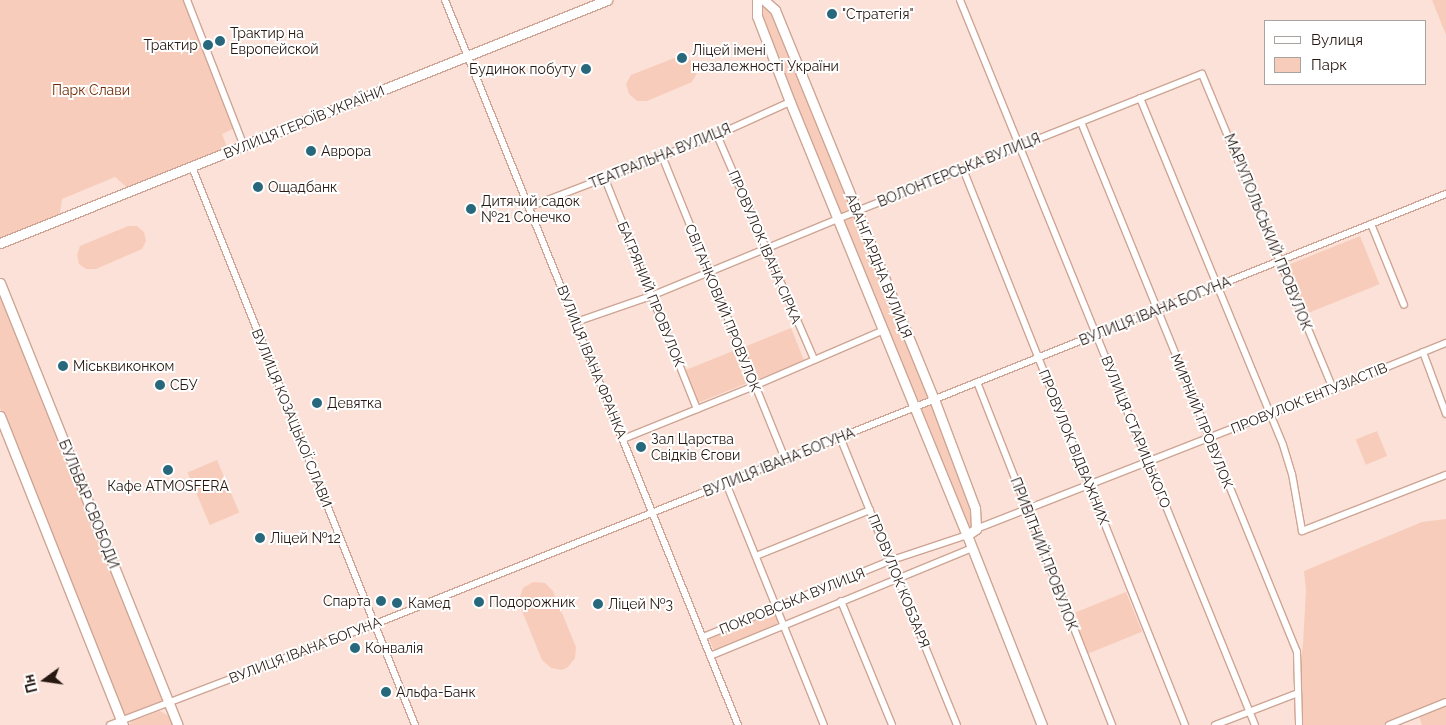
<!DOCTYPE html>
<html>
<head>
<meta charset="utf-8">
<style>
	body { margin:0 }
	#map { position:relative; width:1446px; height:725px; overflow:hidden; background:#fbe1d7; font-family:Raleway,sans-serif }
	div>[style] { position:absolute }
	.green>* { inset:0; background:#f8ccba; transform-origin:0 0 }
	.roads { filter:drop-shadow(1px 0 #cea594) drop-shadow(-1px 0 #cea594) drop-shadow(0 1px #cea594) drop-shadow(0 -1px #cea594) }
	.minor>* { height:6px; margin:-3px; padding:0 3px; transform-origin:3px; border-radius:3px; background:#fff }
	.tertiary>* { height:9px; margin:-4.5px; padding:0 4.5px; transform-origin:4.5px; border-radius:4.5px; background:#fff }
	.dots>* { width:14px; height:14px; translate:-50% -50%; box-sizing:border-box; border:2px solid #fff; border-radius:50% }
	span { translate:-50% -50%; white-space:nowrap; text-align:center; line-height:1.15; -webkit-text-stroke:4px #fff; paint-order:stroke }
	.poi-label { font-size:14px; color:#271812 }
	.left { translate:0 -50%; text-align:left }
	.right { translate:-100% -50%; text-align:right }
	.park-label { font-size:14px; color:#712a04 }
	.street-label { font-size:14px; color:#271812 }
	.legend { position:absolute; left:1264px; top:20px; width:162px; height:65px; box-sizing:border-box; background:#fff; border:1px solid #a9a3a0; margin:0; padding:6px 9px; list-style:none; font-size:15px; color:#271812 }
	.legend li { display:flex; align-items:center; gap:10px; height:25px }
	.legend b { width:25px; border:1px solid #a9a3a0 }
	.north { position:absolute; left:20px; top:655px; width:50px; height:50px; -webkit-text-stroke:4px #fff; paint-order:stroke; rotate:256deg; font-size:14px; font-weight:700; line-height:20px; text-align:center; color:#271812 }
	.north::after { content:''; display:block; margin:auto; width:18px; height:22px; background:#271812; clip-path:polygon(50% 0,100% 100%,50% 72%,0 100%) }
</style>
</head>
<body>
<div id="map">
	<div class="green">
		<i style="clip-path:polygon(0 0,187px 0,237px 127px,222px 134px,229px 152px,131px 191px,115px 177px,62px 199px,59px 220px,0 242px)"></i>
		<i style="clip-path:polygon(1432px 0,1446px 0,1446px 35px)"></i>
		<i style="clip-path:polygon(764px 7px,775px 10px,857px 211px,977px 522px,967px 535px,757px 16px)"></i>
		<i style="clip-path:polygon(682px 55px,695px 63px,697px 73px,692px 82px,647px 101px,637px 101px,629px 94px,626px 84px,631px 75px)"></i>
		<i style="clip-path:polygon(128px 226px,137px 226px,144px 232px,146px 241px,142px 249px,96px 269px,86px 269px,79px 264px,77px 255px,80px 246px)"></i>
		<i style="left:1360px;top:236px;width:52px;height:79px;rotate:68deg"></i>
		<i style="clip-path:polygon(0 289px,164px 699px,162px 703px,128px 715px,124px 715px,122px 712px,0 408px)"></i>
		<i style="left:791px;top:328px;width:35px;height:54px;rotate:68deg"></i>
		<i style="left:733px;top:351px;width:35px;height:53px;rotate:68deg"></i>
		<i style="left:1377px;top:431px;width:27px;height:23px;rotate:68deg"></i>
		<i style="left:217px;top:460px;width:57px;height:32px;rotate:67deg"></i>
		<i style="clip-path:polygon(1446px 519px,1446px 700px,1385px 725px,1300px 725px,1300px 667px,1303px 644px,1306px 590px,1304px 571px,1422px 522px)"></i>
		<i style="clip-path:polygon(533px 582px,545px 583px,553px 591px,576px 647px,575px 658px,568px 667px,562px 670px,551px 668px,542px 660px,520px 606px,519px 600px,523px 588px)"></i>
		<i style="left:1126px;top:592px;width:43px;height:62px;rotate:68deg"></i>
		<i style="clip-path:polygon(773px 608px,778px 621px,776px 625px,717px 650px,713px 649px,708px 635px)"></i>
		<i style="clip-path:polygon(1446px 702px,1446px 725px,1422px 725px,1418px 713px)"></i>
		<i style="clip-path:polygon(160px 711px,172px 718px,175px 725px,129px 725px,132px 721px)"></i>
	</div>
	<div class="roads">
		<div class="minor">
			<i style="left:187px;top:0;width:157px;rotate:68.7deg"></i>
			<i style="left:445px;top:0;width:782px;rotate:67.99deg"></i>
			<i style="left:960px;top:0;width:783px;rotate:67.86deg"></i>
			<i style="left:1140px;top:98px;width:375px;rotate:67.6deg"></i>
			<i style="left:1283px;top:445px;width:30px;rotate:73deg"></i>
			<i style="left:1292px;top:474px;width:58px;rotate:80deg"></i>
			<i style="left:1302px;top:531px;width:155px;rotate:-21.3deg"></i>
			<i style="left:1081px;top:122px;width:572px;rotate:67.83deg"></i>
			<i style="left:1297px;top:652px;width:73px;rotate:88.4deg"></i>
			<i style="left:717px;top:135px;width:244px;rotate:66.6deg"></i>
			<i style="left:662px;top:156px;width:327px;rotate:67.9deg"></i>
			<i style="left:192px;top:167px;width:601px;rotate:68.22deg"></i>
			<i style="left:963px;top:169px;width:599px;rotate:68.23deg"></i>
			<i style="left:605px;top:179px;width:248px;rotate:68.2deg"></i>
			<i style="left:529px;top:207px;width:201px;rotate:-21deg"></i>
			<i style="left:717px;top:135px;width:80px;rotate:-24.3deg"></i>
			<i style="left:1371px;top:224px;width:87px;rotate:67.8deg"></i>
			<i style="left:576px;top:322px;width:79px;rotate:-19.1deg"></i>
			<i style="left:651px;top:296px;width:223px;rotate:-22.4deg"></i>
			<i style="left:857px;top:211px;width:371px;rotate:-21.7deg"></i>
			<i style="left:1202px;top:74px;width:341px;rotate:67.4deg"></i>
			<i style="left:1423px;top:352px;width:66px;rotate:69.6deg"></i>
			<i style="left:977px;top:382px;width:369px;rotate:68.5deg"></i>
			<i style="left:840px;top:437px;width:311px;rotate:67.9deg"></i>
			<i style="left:623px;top:439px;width:141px;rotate:-22deg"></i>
			<i style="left:754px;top:386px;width:139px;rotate:-23.3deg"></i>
			<i style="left:726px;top:483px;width:261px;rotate:68deg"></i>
			<i style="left:976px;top:529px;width:383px;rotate:-21.4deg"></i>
			<i style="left:1333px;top:389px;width:122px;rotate:-22.2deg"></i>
			<i style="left:756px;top:556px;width:123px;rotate:-22deg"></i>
			<i style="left:841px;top:601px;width:134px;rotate:67.6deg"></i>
			<i style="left:703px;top:637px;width:204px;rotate:-22.2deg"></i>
			<i style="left:892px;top:560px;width:79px;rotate:-18.4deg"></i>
			<i style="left:710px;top:656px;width:283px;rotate:-22.4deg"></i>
			<i style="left:110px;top:725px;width:284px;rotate:-20.9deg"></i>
			<i style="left:375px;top:624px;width:1154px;rotate:-21.88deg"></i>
			<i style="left:1215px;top:725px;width:89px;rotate:-21.1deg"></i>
			<i style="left:1389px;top:725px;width:61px;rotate:-22deg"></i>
		</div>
		<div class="tertiary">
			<i style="left:757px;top:0;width:16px;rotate:90deg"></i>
			<i style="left:757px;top:16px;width:92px;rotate:69deg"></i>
			<i style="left:790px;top:102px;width:468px;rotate:67.8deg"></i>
			<i style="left:764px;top:0;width:15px;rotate:42deg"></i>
			<i style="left:775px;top:10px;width:420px;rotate:67.8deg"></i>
			<i style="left:934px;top:399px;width:116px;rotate:69.4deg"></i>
			<i style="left:975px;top:508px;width:21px;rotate:87deg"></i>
			<i style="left:976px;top:529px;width:11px;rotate:146deg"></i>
			<i style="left:967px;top:535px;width:204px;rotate:68.5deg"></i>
			<i style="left:0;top:243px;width:654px;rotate:-21.82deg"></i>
			<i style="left:0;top:283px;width:476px;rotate:68.1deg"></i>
			<i style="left:0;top:416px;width:333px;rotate:68.3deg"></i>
		</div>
	</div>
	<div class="dots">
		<i style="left:832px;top:14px;background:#28687c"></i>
		<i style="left:220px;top:41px;background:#28687c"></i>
		<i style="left:208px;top:45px;background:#28687c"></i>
		<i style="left:682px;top:58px;background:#28687c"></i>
		<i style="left:586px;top:69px;background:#28687c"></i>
		<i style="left:311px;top:151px;background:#28687c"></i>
		<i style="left:258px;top:187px;background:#28687c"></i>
		<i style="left:471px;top:209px;background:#28687c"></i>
		<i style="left:63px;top:366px;background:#28687c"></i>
		<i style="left:160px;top:385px;background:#28687c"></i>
		<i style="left:317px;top:403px;background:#28687c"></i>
		<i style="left:641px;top:447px;background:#28687c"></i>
		<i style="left:168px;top:470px;background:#28687c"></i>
		<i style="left:260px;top:538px;background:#28687c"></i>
		<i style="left:381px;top:601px;background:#28687c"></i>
		<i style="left:479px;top:602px;background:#28687c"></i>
		<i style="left:397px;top:603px;background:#28687c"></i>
		<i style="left:598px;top:604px;background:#28687c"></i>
		<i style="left:355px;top:648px;background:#28687c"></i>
		<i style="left:386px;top:692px;background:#28687c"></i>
	</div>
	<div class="poi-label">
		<span class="left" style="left:842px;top:14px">"Стратегія"</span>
		<span class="left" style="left:230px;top:41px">Трактир на<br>Европейской</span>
		<span class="right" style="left:198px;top:45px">Трактир</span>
		<span class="left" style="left:692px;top:58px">Ліцей імені<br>незалежності України</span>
		<span class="right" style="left:576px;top:69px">Будинок побуту</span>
		<span class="left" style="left:321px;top:151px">Аврора</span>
		<span class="left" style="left:268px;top:187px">Ощадбанк</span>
		<span class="left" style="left:481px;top:209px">Дитячий садок<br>№21 Сонечко</span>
		<span class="left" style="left:73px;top:366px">Міськвиконком</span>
		<span class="left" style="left:170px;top:385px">СБУ</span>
		<span class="left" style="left:327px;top:403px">Девятка</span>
		<span class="left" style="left:651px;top:447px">Зал Царства<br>Свідків Єгови</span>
		<span style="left:168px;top:486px">Кафе ATMOSFERA</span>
		<span class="left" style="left:270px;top:538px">Ліцей №12</span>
		<span class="right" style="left:371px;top:601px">Спарта</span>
		<span class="left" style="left:489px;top:602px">Подорожник</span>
		<span class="left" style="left:408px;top:603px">Камед</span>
		<span class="left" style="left:608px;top:604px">Ліцей №3</span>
		<span class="left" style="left:365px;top:648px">Конвалія</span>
		<span class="left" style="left:396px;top:692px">Альфа-Банк</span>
	</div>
	<div class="park-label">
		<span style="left:91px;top:90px">Парк Слави</span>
	</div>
	<div class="street-label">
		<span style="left:304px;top:122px;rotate:-22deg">ВУЛИЦЯ ГЕРОЇВ УКРАЇНИ</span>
		<span style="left:660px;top:156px;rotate:-22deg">ТЕАТРАЛЬНА ВУЛИЦЯ</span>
		<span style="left:959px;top:170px;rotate:-22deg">ВОЛОНТЕРСЬКА ВУЛИЦЯ</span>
		<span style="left:1268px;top:232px;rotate:68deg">МАРІУПОЛЬСЬКИЙ ПРОВУЛОК</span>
		<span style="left:765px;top:247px;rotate:67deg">ПРОВУЛОК ІВАНА СІРКА</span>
		<span style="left:879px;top:266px;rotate:68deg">АВАНГАРДНА ВУЛИЦЯ</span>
		<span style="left:651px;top:294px;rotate:68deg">БАГРЯНИЙ ПРОВУЛОК</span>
		<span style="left:723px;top:308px;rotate:68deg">СВІТАНКОВИЙ ПРОВУЛОК</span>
		<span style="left:1155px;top:311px;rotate:-22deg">ВУЛИЦЯ ІВАНА БОГУНА</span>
		<span style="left:592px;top:362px;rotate:68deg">ВУЛИЦЯ ІВАНА ФРАНКА</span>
		<span style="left:1309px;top:398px;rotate:-22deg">ПРОВУЛОК ЕНТУЗІАСТІВ</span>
		<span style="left:292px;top:418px;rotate:68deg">ВУЛИЦЯ КОЗАЦЬКОЇ СЛАВИ</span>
		<span style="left:1202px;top:421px;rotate:68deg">МИРНИЙ ПРОВУЛОК</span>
		<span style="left:1136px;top:432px;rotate:68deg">ВУЛИЦЯ СТАРИЦЬКОГО</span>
		<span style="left:1074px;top:447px;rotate:68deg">ПРОВУЛОК ВІДВАЖНИХ</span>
		<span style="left:779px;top:462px;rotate:-22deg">ВУЛИЦЯ ІВАНА БОГУНА</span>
		<span style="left:89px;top:504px;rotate:68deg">БУЛЬВАР СВОБОДИ</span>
		<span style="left:1044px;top:554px;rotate:69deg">ПРИВІТНИЙ ПРОВУЛОК</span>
		<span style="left:899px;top:581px;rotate:68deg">ПРОВУЛОК КОБЗАРЯ</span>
		<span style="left:792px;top:601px;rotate:-22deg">ПОКРОВСЬКА ВУЛИЦЯ</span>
		<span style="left:305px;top:650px;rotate:-21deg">ВУЛИЦЯ ІВАНА БОГУНА</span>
	</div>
	<ul class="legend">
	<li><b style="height:6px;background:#fff"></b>Вулиця</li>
	<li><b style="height:14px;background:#f8ccba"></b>Парк</li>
	</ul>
	<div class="north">Пн</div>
</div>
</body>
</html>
